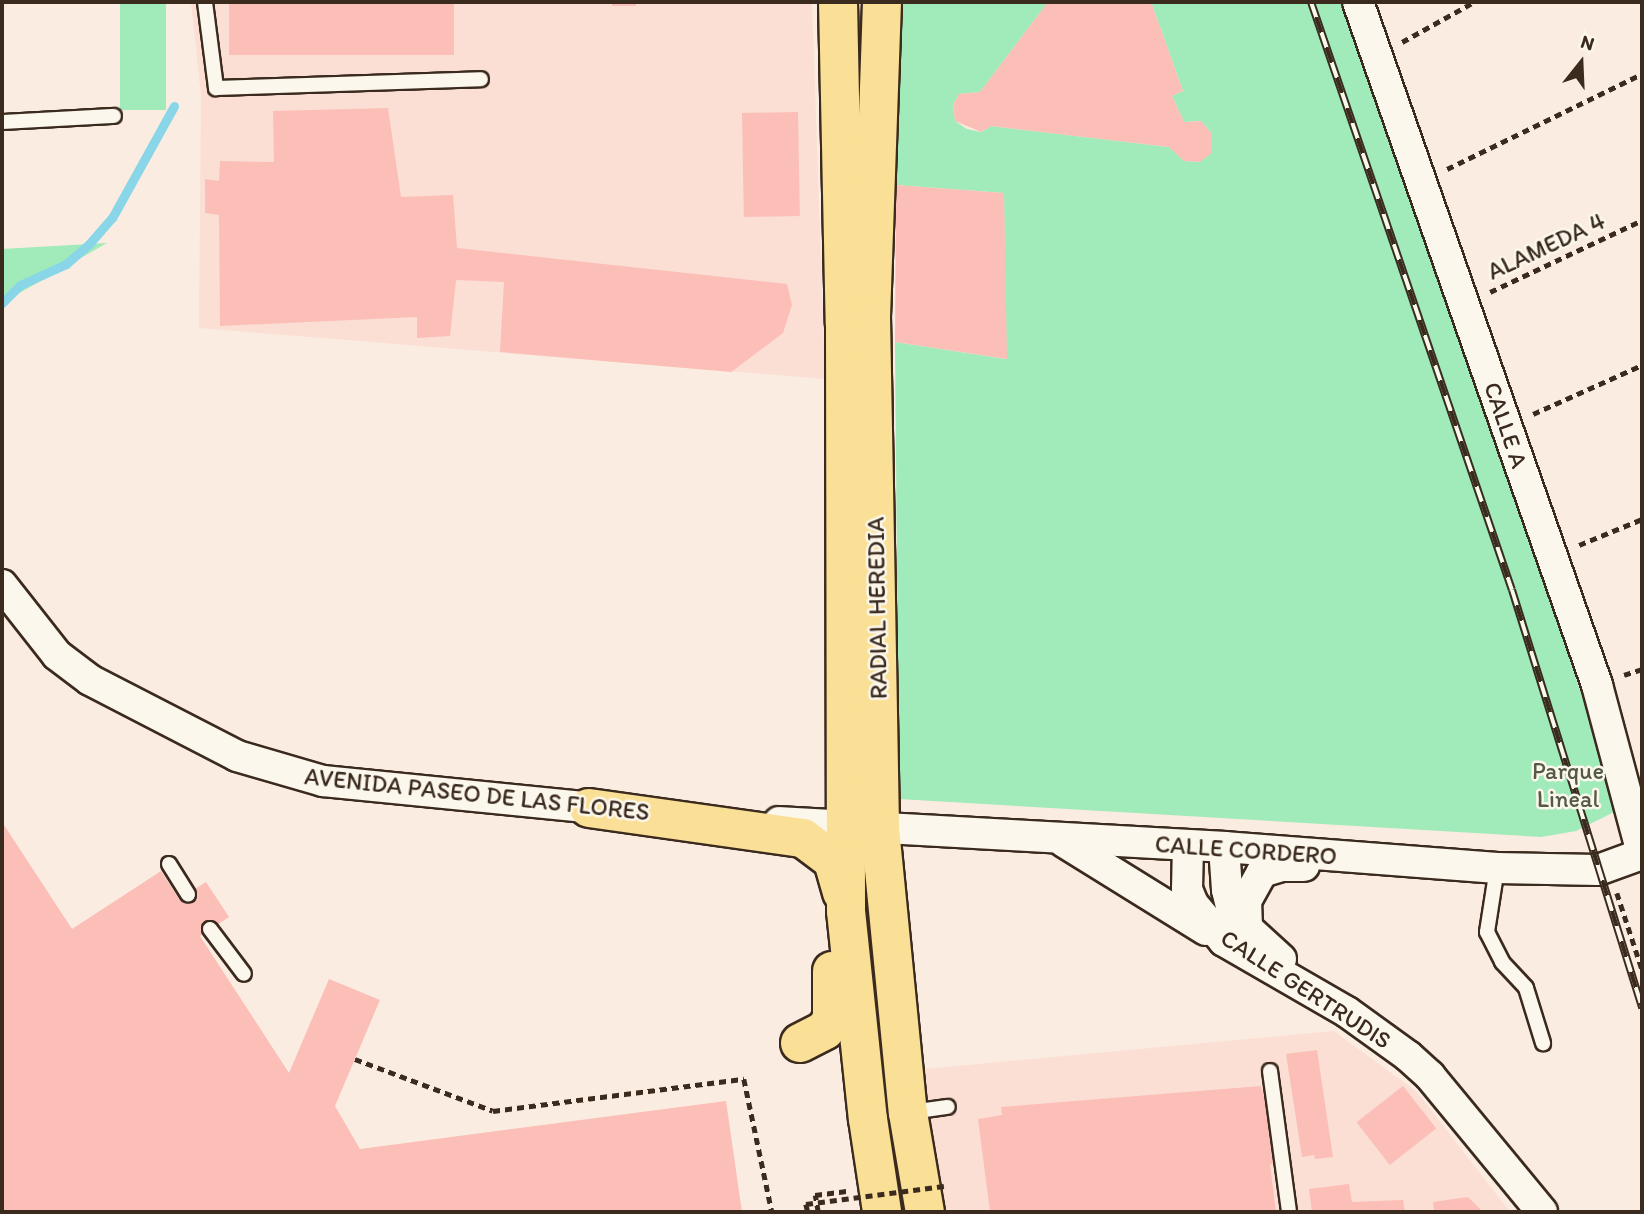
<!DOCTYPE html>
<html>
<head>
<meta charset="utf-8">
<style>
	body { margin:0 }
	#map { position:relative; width:1644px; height:1214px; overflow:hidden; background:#fbece1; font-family:Itim,sans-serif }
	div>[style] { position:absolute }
	.built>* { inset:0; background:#fbded4 }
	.green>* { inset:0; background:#a1eab9; transform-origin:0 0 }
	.stream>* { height:9px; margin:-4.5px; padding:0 4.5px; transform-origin:4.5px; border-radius:4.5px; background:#89d6e8 }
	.building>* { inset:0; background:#fbbfb7; transform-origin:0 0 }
	.path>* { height:4.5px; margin-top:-2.25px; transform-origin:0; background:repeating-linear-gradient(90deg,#3b2a1e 0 7px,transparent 0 12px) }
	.roads { filter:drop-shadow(2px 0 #3b2a1e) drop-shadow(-2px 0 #3b2a1e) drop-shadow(0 2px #3b2a1e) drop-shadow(0 -2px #3b2a1e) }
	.service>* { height:14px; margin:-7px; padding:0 7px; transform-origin:7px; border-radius:7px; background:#fbf7ec }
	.minor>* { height:30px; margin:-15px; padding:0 15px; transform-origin:15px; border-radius:15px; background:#fbf7ec }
	.primary>* { height:38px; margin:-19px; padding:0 19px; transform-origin:19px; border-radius:19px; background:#fadf96 }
	.rail>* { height:8px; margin-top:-4px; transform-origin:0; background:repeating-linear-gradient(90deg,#fbf7ec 0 16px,#3b2a1e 0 32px); box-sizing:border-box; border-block:2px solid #3b2a1e }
	.path-bridge>* { height:4.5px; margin-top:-2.25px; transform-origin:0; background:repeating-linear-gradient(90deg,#3b2a1e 0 7px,transparent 0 12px) }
	span { translate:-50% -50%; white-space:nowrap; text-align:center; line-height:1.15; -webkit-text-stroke:5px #fbf7ec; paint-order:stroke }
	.street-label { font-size:24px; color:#3b2a1e }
	.park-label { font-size:24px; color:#545a45 }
	.frame { position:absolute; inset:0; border:4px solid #3b2a1e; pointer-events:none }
	.north { position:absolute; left:1546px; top:28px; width:70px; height:70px; -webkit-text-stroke:5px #fbf7ec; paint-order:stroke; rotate:18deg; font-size:19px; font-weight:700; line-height:28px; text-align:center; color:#3b2a1e }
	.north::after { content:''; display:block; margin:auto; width:24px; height:32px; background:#3b2a1e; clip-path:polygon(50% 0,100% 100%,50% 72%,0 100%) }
</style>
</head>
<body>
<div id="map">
	<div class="built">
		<i style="clip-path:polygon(191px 2px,812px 2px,825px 379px,199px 328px,201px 96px)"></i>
		<i style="clip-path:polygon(1334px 1031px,1417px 1092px,1510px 1212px,926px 1212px,903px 1071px)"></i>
	</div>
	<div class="green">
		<i style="left:120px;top:2px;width:46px;height:108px"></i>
		<i style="clip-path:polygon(899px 2px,1048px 2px,980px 92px,959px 94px,953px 105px,955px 121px,967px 129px,981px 132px,991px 126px,1169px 147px,1184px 161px,1200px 162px,1212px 134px,1201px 121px,1184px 122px,1172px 96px,1183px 91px,1151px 2px,1348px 2px,1620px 809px,1576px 831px,1541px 837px,899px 799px,895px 342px,1006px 359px,1004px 193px,896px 185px)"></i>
		<i style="clip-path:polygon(107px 243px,2px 303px,2px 249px)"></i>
	</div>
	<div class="stream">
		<i style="left:2px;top:303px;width:25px;rotate:-45deg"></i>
		<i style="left:20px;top:285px;width:51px;rotate:-24.5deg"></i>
		<i style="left:66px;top:264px;width:30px;rotate:-41deg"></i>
		<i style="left:89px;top:244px;width:35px;rotate:-49deg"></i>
		<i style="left:112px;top:218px;width:128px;rotate:-61deg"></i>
	</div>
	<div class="building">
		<i style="left:229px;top:2px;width:225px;height:53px"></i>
		<i style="left:612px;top:2px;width:24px;height:4px"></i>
		<i style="clip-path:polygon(1048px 2px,1151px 2px,1183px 91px,1172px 96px,1184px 122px,1201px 121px,1212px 134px,1212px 153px,1200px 162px,1184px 161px,1169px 147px,991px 126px,981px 132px,955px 121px,953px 105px,959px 94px,980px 92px)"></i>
		<i style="clip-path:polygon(388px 108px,401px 197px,453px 195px,457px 248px,787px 284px,792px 305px,783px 333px,731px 372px,500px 352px,504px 282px,456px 280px,450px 336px,417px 338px,417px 317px,220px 326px,219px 215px,205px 213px,205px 179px,219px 181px,220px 161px,274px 162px,273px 111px)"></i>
		<i style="left:798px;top:112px;width:104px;height:56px;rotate:89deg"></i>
		<i style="clip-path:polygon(896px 185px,1004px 193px,1007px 359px,895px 342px)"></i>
		<i style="clip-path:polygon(2px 822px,72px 929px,161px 871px,179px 899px,206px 882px,229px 917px,200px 936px,289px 1073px,329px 979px,380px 1000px,335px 1106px,360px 1149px,726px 1101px,742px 1212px,2px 1212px)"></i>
		<i style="clip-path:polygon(1317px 1050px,1333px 1157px,1315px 1159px,1314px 1155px,1302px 1157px,1286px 1054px)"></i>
		<i style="clip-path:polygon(1261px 1086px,1280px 1163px,1270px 1164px,1276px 1212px,990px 1212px,978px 1119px,1002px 1115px,1001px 1107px)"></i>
		<i style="left:1403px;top:1086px;width:54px;height:59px;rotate:52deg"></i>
		<i style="clip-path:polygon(1349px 1184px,1352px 1202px,1403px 1200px,1405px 1212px,1312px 1212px,1309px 1189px)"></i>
		<i style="clip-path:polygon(1468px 1197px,1483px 1212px,1434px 1212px,1433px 1202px)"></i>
	</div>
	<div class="path">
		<i style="left:1402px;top:42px;width:82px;rotate:-29.1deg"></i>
		<i style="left:1447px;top:169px;width:217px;rotate:-26deg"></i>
		<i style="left:1490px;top:292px;width:168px;rotate:-25.3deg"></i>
		<i style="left:1533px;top:414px;width:120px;rotate:-24.2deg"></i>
		<i style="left:1579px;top:545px;width:68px;rotate:-22.4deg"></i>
		<i style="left:1624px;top:675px;width:19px;rotate:-18deg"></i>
		<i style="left:1617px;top:893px;width:80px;rotate:71.8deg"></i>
		<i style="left:355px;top:1059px;width:147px;rotate:20.6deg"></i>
		<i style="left:493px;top:1111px;width:253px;rotate:-7.3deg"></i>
		<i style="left:744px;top:1079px;width:136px;rotate:78.1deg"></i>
		<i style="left:806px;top:1204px;width:8px;rotate:76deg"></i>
		<i style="left:818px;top:1212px;width:17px;rotate:-100deg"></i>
		<i style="left:815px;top:1195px;width:32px;rotate:-7deg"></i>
	</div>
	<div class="roads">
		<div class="service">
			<i style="left:205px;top:2px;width:87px;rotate:82.7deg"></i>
			<i style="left:216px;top:88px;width:265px;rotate:-1.9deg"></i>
			<i style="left:2px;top:122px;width:112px;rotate:-3.1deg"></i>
			<i style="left:169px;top:864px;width:36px;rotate:58deg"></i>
			<i style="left:1497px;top:868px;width:65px;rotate:98.9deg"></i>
			<i style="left:1487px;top:932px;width:34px;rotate:63deg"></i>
			<i style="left:1502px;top:962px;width:35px;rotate:47deg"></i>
			<i style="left:1526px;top:988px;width:58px;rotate:72.8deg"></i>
			<i style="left:210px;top:929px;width:56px;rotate:52.9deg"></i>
			<i style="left:1270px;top:1071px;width:142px;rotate:82.3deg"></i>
			<i style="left:911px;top:1112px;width:37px;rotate:-8deg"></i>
		</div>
		<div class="minor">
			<i style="left:1358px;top:2px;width:724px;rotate:70.71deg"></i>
			<i style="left:1597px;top:685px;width:174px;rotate:75deg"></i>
			<i style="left:2px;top:585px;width:89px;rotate:51.8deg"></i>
			<i style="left:57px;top:655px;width:41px;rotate:37.1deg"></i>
			<i style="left:90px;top:680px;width:165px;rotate:27.3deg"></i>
			<i style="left:237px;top:756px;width:90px;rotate:16.2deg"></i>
			<i style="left:323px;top:781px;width:289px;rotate:5.7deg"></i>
			<i style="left:779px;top:822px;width:446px;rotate:3.2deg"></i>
			<i style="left:1224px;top:847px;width:274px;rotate:4.4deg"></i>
			<i style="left:1497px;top:868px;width:101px;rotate:1.1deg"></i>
			<i style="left:1598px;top:870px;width:47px;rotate:-20deg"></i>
			<i style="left:1064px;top:842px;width:167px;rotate:31.8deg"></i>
			<i style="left:1188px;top:845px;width:44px;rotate:91.3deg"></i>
			<i style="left:1187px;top:889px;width:16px;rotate:68deg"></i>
			<i style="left:1193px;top:904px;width:48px;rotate:50deg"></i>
			<i style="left:1224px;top:941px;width:142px;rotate:30deg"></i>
			<i style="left:1347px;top:1012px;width:75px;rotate:35.8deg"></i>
			<i style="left:1408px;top:1056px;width:30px;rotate:42deg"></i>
			<i style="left:1430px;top:1076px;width:176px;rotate:50.5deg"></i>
			<i style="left:1224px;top:847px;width:43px;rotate:86deg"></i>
			<i style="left:1227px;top:890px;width:42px;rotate:76.3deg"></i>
			<i style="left:1281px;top:959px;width:46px;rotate:-137.6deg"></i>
			<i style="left:1247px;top:928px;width:27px;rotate:-92deg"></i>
			<i style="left:1246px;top:901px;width:33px;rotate:-61deg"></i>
			<i style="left:1262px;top:872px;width:21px;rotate:-17deg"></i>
			<i style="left:1282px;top:866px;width:22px"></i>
		</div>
		<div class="primary">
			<i style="left:838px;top:2px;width:322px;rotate:88.8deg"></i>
			<i style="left:845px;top:324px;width:587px;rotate:89.9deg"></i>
			<i style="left:846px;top:911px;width:209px;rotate:84deg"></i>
			<i style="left:868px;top:1119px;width:94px;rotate:81.4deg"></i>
			<i style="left:882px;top:2px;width:314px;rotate:92deg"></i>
			<i style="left:871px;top:316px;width:513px;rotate:88.99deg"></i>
			<i style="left:880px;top:829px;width:285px;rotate:84.4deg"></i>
			<i style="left:908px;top:1113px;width:100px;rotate:80.3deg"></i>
			<i style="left:589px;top:808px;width:216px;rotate:8deg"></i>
			<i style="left:803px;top:838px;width:38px;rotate:37deg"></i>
			<i style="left:833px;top:861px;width:33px;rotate:74deg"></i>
			<i style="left:800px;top:1043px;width:28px;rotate:-27deg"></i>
			<i style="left:825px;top:1030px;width:13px;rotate:-58deg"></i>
			<i style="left:832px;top:1019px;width:48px;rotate:-90deg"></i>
		</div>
	</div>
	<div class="rail">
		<i style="left:1311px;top:2px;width:621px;rotate:71.13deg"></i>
		<i style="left:1512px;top:590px;width:438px;rotate:72.7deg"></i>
	</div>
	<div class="path-bridge">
		<i style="left:806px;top:1204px;width:139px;rotate:-7.4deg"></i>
	</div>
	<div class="street-label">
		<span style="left:1546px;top:246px;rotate:-25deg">ALAMEDA 4</span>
		<span style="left:1506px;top:425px;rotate:71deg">CALLE A</span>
		<span style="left:877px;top:608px;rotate:-91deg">RADIAL HEREDIA</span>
		<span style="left:477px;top:794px;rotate:6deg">AVENIDA PASEO DE LAS FLORES</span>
		<span style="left:1246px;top:850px;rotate:4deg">CALLE CORDERO</span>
		<span style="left:1306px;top:989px;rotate:33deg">CALLE GERTRUDIS</span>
	</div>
	<div class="park-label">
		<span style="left:1568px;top:785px">Parque<br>Lineal</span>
	</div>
	<div class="frame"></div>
	<div class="north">N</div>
</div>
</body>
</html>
